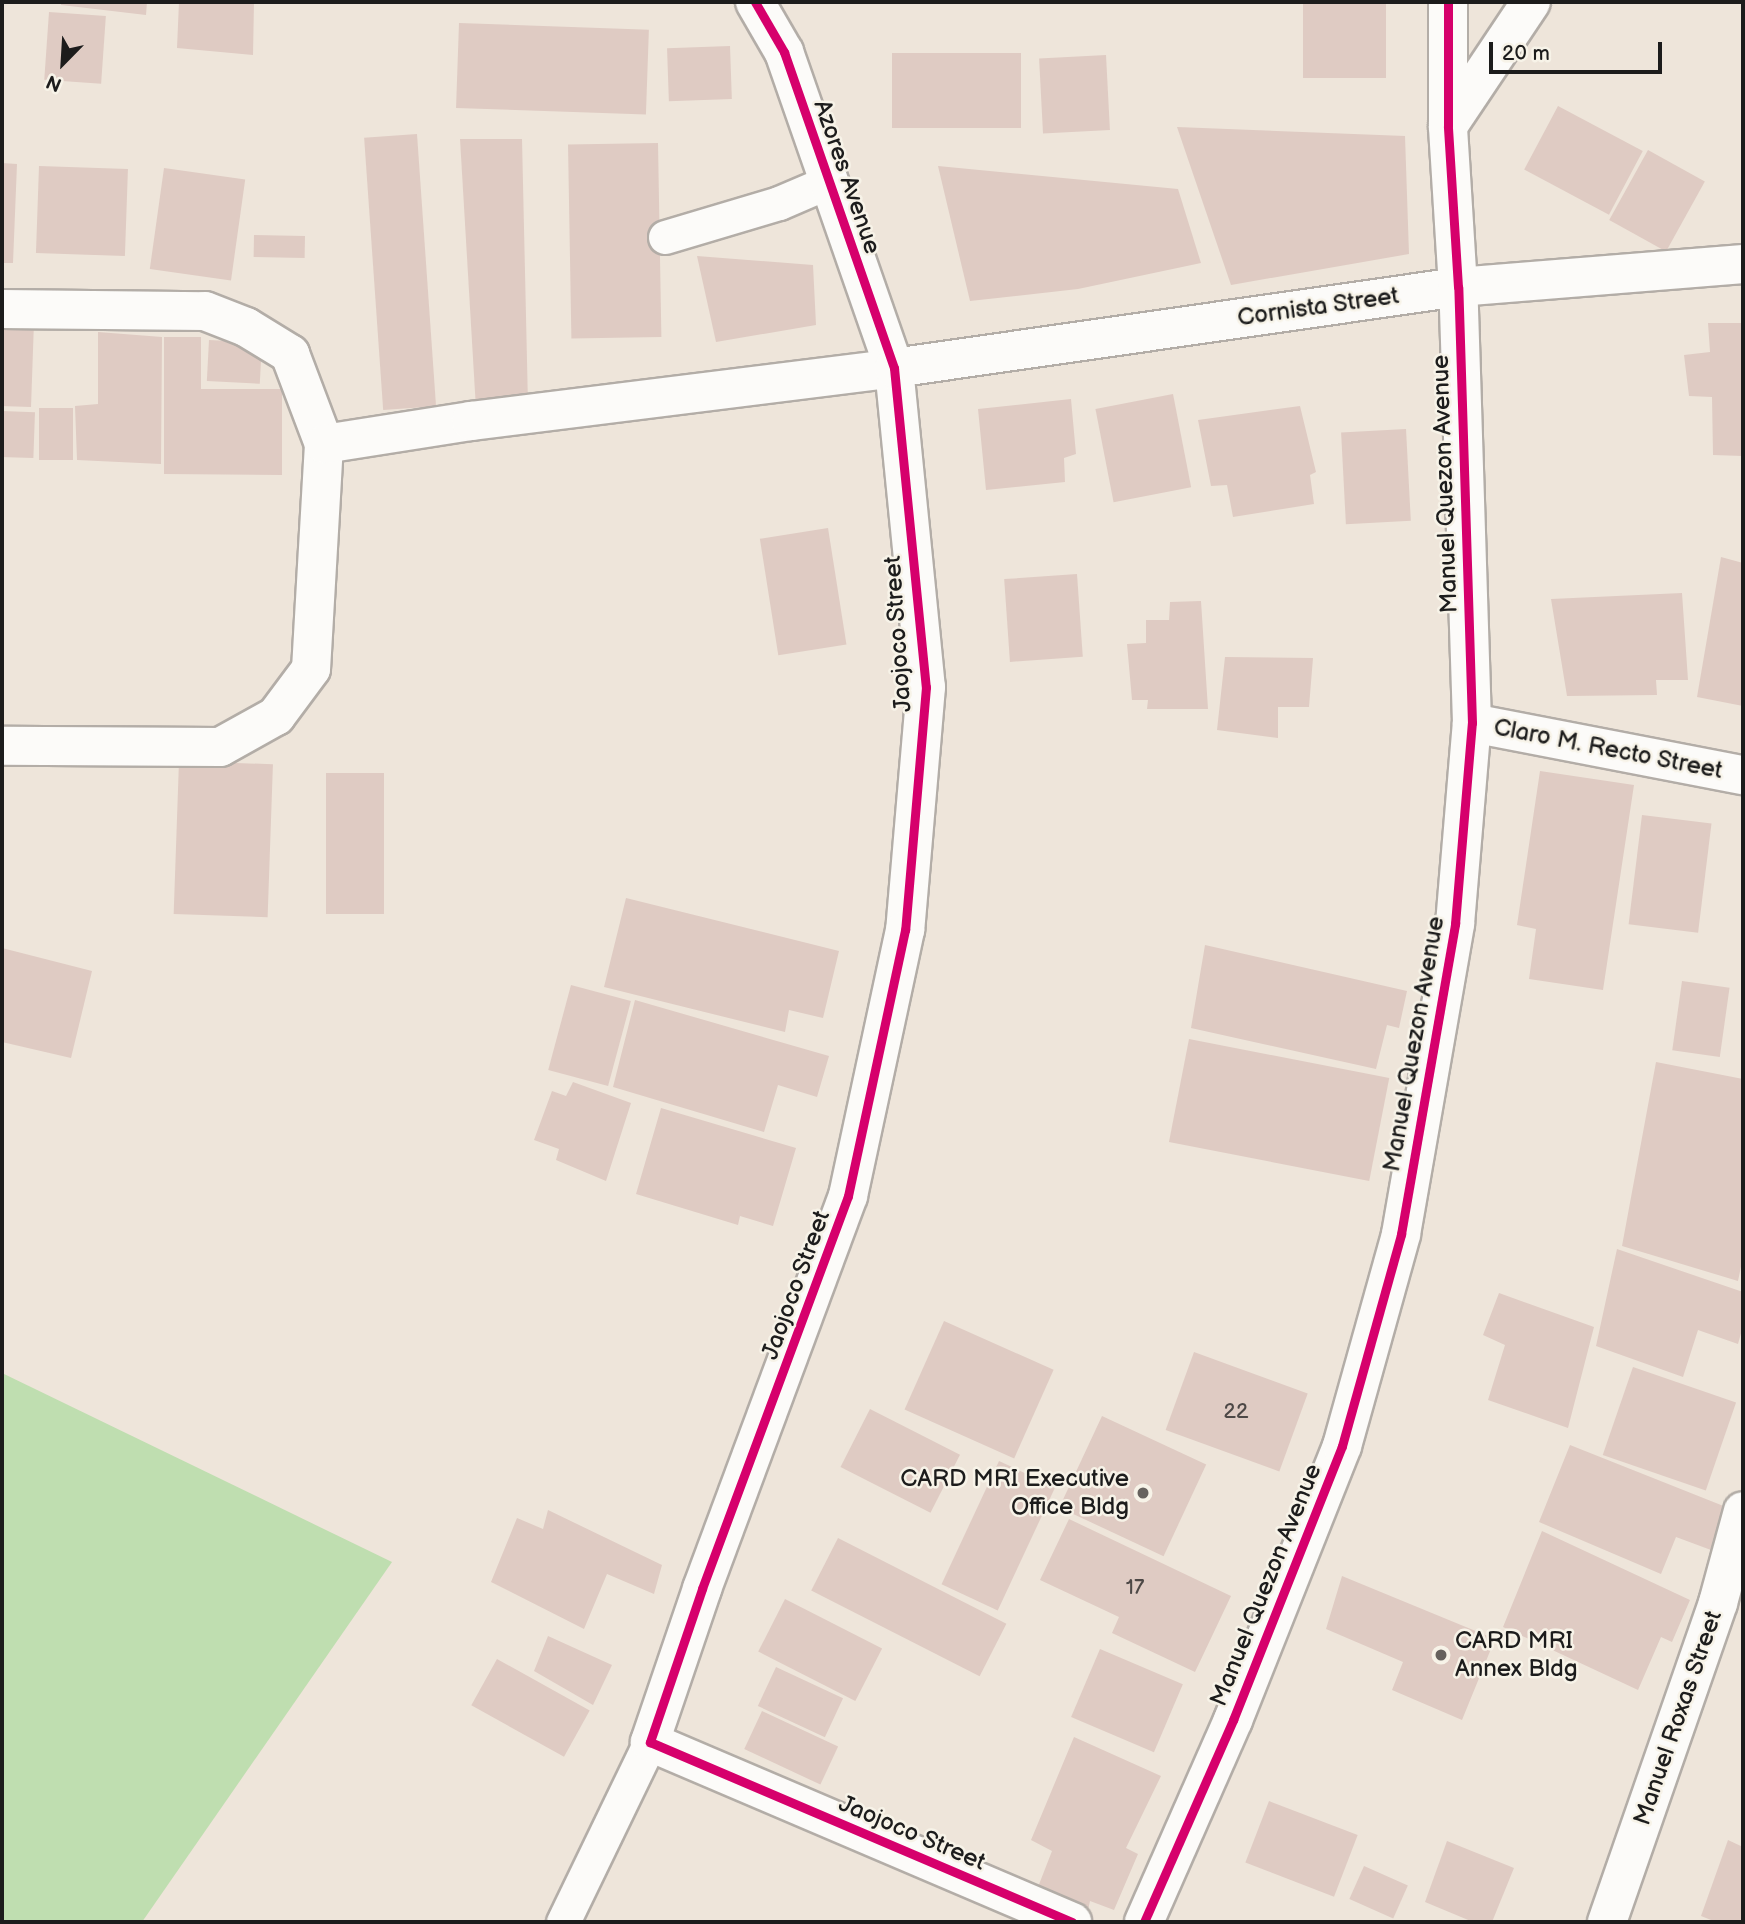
<!DOCTYPE html>
<html>
<head>
<meta charset="utf-8">
<style>
	body { margin:0 }
	#map { position:relative; width:1745px; height:1924px; overflow:hidden; background:#eee5da; font-family:"Balsamiq Sans",sans-serif }
	div>[style] { position:absolute }
	.green>* { inset:0; background:#bfdeb0 }
	.building>* { inset:0; background:#dfcbc3; transform-origin:0 0 }
	.roads { filter:drop-shadow(2px 0 #b3ada7) drop-shadow(-2px 0 #b3ada7) drop-shadow(0 2px #b3ada7) drop-shadow(0 -2px #b3ada7) }
	.lane>* { height:33px; margin:-16.5px; padding:0 16.5px; transform-origin:16.5px; border-radius:16.5px; background:#fcfbf9 }
	.street>* { height:38px; margin:-19px; padding:0 19px; transform-origin:19px; border-radius:19px; background:#fcfbf9 }
	.secondary>* { height:38px; margin:-19px; padding:0 19px; transform-origin:19px; border-radius:19px; background:#fcfbf9 }
	.cycleway>* { height:9px; margin:-4.5px; padding:0 4.5px; transform-origin:4.5px; border-radius:4.5px; background:#d6006c }
	.dots>* { width:19px; height:19px; translate:-50% -50%; box-sizing:border-box; border:4px solid #f7f3e8; border-radius:50% }
	span { translate:-50% -50%; white-space:nowrap; text-align:center; line-height:1.15; -webkit-text-stroke:5px #f7f3e8; paint-order:stroke }
	.number-label { font-size:21px; color:#4d4846 }
	.number-label span { -webkit-text-stroke-width:0 }
	.street-label { font-size:24px; color:#1c1c1c }
	.poi-label { font-size:24px; color:#1c1c1c }
	.right { translate:-100% -50%; text-align:right }
	.left { translate:0 -50%; text-align:left }
	.frame { position:absolute; inset:0; border:4px solid #1c1c1c; pointer-events:none }
	.north { position:absolute; left:28px; top:28px; width:70px; height:70px; -webkit-text-stroke:5px #f7f3e8; paint-order:stroke; rotate:204deg; font-size:19px; font-weight:700; line-height:28px; text-align:center; color:#1c1c1c }
	.north::after { content:''; display:block; margin:auto; width:24px; height:32px; background:#1c1c1c; clip-path:polygon(50% 0,100% 100%,50% 72%,0 100%) }
	.scale { position:absolute; left:1489px; top:42px; width:173px; height:32px; box-sizing:border-box; border:4px solid #1c1c1c; border-top:0; padding-left:9px; font-size:21px; line-height:24px; white-space:nowrap; color:#1c1c1c; -webkit-text-stroke:5px #f7f3e8; paint-order:stroke }
</style>
</head>
<body>
<div id="map">
	<div class="green">
		<i style="clip-path:polygon(2px 1373px,392px 1562px,142px 1922px,2px 1922px)"></i>
	</div>
	<div class="building">
		<i style="clip-path:polygon(61px 2px,147px 2px,146px 15px,61px 5px)"></i>
		<i style="clip-path:polygon(179px 2px,254px 2px,253px 55px,177px 48px)"></i>
		<i style="left:1303px;top:2px;width:83px;height:76px"></i>
		<i style="left:49px;top:12px;width:57px;height:68px;rotate:4deg"></i>
		<i style="left:459px;top:23px;width:190px;height:85px;rotate:2deg"></i>
		<i style="left:730px;top:46px;width:53px;height:63px;rotate:88deg"></i>
		<i style="left:892px;top:53px;width:129px;height:75px"></i>
		<i style="left:1106px;top:55px;width:75px;height:67px;rotate:87deg"></i>
		<i style="left:1558px;top:106px;width:96px;height:72px;rotate:28deg"></i>
		<i style="clip-path:polygon(1177px 127px,1405px 136px,1409px 254px,1231px 285px)"></i>
		<i style="left:417px;top:134px;width:273px;height:53px;rotate:86deg"></i>
		<i style="clip-path:polygon(460px 139px,522px 139px,528px 405px,476px 409px)"></i>
		<i style="left:658px;top:143px;width:194px;height:90px;rotate:89deg"></i>
		<i style="left:1648px;top:150px;width:65px;height:80px;rotate:29deg"></i>
		<i style="clip-path:polygon(2px 163px,17px 164px,13px 263px,2px 263px)"></i>
		<i style="left:39px;top:166px;width:89px;height:87px;rotate:2deg"></i>
		<i style="clip-path:polygon(938px 166px,1178px 189px,1201px 263px,1078px 289px,970px 301px)"></i>
		<i style="left:164px;top:168px;width:82px;height:102px;rotate:8deg"></i>
		<i style="left:254px;top:235px;width:51px;height:22px;rotate:1deg"></i>
		<i style="clip-path:polygon(697px 256px,813px 265px,816px 325px,716px 342px)"></i>
		<i style="left:2px;top:321px;width:32px;height:85px;rotate:2deg"></i>
		<i style="clip-path:polygon(1708px 323px,1743px 323px,1743px 456px,1713px 455px,1712px 397px,1689px 396px,1684px 355px,1710px 352px)"></i>
		<i style="clip-path:polygon(98px 332px,162px 337px,161px 464px,77px 460px,75px 406px,98px 404px)"></i>
		<i style="clip-path:polygon(164px 337px,201px 337px,201px 389px,282px 389px,282px 475px,164px 474px)"></i>
		<i style="left:209px;top:340px;width:53px;height:41px;rotate:3deg"></i>
		<i style="left:1173px;top:394px;width:95px;height:79px;rotate:79deg"></i>
		<i style="clip-path:polygon(1071px 399px,1076px 454px,1064px 458px,1065px 482px,986px 490px,978px 409px)"></i>
		<i style="clip-path:polygon(1300px 406px,1316px 472px,1310px 475px,1314px 504px,1233px 517px,1227px 485px,1211px 486px,1198px 420px)"></i>
		<i style="left:39px;top:408px;width:34px;height:52px"></i>
		<i style="left:2px;top:411px;width:33px;height:46px;rotate:2deg"></i>
		<i style="left:1406px;top:429px;width:92px;height:65px;rotate:87deg"></i>
		<i style="left:828px;top:528px;width:118px;height:69px;rotate:81deg"></i>
		<i style="clip-path:polygon(1721px 557px,1743px 563px,1743px 706px,1697px 697px)"></i>
		<i style="left:1077px;top:574px;width:83px;height:73px;rotate:86deg"></i>
		<i style="clip-path:polygon(1682px 593px,1688px 680px,1656px 680px,1657px 695px,1567px 696px,1551px 599px)"></i>
		<i style="clip-path:polygon(1201px 601px,1208px 709px,1147px 709px,1148px 700px,1132px 700px,1127px 644px,1146px 643px,1146px 620px,1169px 620px,1170px 602px)"></i>
		<i style="clip-path:polygon(1225px 657px,1313px 658px,1309px 707px,1278px 707px,1278px 738px,1217px 730px)"></i>
		<i style="left:179px;top:761px;width:94px;height:153px;rotate:2deg"></i>
		<i style="clip-path:polygon(1540px 771px,1634px 785px,1603px 990px,1529px 979px,1536px 929px,1517px 925px)"></i>
		<i style="left:326px;top:773px;width:58px;height:141px"></i>
		<i style="left:1642px;top:815px;width:70px;height:110px;rotate:7deg"></i>
		<i style="clip-path:polygon(626px 898px,839px 951px,823px 1018px,789px 1010px,785px 1032px,604px 987px)"></i>
		<i style="clip-path:polygon(1205px 945px,1407px 991px,1399px 1028px,1387px 1025px,1376px 1069px,1191px 1028px)"></i>
		<i style="clip-path:polygon(2px 948px,92px 971px,71px 1058px,2px 1042px)"></i>
		<i style="left:1682px;top:981px;width:48px;height:70px;rotate:8deg"></i>
		<i style="left:571px;top:985px;width:62px;height:88px;rotate:15deg"></i>
		<i style="clip-path:polygon(635px 1000px,829px 1056px,817px 1097px,778px 1085px,764px 1132px,613px 1087px)"></i>
		<i style="left:1189px;top:1039px;width:204px;height:105px;rotate:11deg"></i>
		<i style="clip-path:polygon(1656px 1062px,1743px 1079px,1741px 1190px,1743px 1257px,1738px 1281px,1622px 1246px)"></i>
		<i style="clip-path:polygon(573px 1082px,631px 1103px,606px 1181px,556px 1160px,559px 1149px,534px 1140px,552px 1091px,566px 1096px)"></i>
		<i style="clip-path:polygon(661px 1108px,796px 1148px,773px 1226px,740px 1216px,738px 1225px,636px 1194px)"></i>
		<i style="clip-path:polygon(1617px 1249px,1743px 1292px,1743px 1326px,1738px 1344px,1698px 1330px,1683px 1377px,1596px 1346px)"></i>
		<i style="clip-path:polygon(1499px 1293px,1594px 1327px,1568px 1428px,1488px 1400px,1505px 1345px,1483px 1335px)"></i>
		<i style="left:944px;top:1321px;width:120px;height:97px;rotate:24deg"></i>
		<i style="left:1194px;top:1352px;width:121px;height:83px;rotate:20deg"></i>
		<i style="left:1633px;top:1367px;width:109px;height:93px;rotate:19deg"></i>
		<i style="left:870px;top:1409px;width:101px;height:65px;rotate:27deg"></i>
		<i style="left:1102px;top:1416px;width:115px;height:101px;rotate:25deg"></i>
		<i style="clip-path:polygon(1570px 1445px,1726px 1507px,1711px 1550px,1676px 1537px,1661px 1574px,1539px 1522px)"></i>
		<i style="left:999px;top:1461px;width:62px;height:136px;rotate:25deg"></i>
		<i style="clip-path:polygon(548px 1510px,662px 1565px,654px 1594px,607px 1574px,584px 1629px,491px 1582px,517px 1518px,543px 1529px)"></i>
		<i style="clip-path:polygon(1069px 1519px,1231px 1596px,1195px 1672px,1112px 1633px,1119px 1617px,1040px 1580px)"></i>
		<i style="clip-path:polygon(1542px 1531px,1690px 1600px,1672px 1642px,1661px 1637px,1638px 1690px,1503px 1627px)"></i>
		<i style="left:838px;top:1538px;width:189px;height:59px;rotate:27deg"></i>
		<i style="clip-path:polygon(1342px 1576px,1495px 1639px,1462px 1720px,1392px 1690px,1403px 1662px,1326px 1629px)"></i>
		<i style="left:785px;top:1599px;width:109px;height:59px;rotate:27deg"></i>
		<i style="clip-path:polygon(548px 1636px,612px 1665px,593px 1705px,534px 1671px)"></i>
		<i style="left:1100px;top:1649px;width:90px;height:74px;rotate:23deg"></i>
		<i style="left:497px;top:1659px;width:106px;height:53px;rotate:29deg"></i>
		<i style="left:776px;top:1667px;width:74px;height:43px;rotate:25deg"></i>
		<i style="left:762px;top:1711px;width:84px;height:42px;rotate:25deg"></i>
		<i style="clip-path:polygon(1074px 1737px,1161px 1776px,1126px 1848px,1138px 1854px,1114px 1910px,1090px 1901px,1088px 1910px,1038px 1887px,1052px 1851px,1031px 1840px)"></i>
		<i style="left:1269px;top:1801px;width:95px;height:66px;rotate:21deg"></i>
		<i style="clip-path:polygon(1728px 1840px,1743px 1847px,1743px 1922px,1716px 1922px,1701px 1916px)"></i>
		<i style="clip-path:polygon(1447px 1841px,1514px 1868px,1492px 1922px,1473px 1922px,1425px 1902px)"></i>
		<i style="left:1364px;top:1866px;width:48px;height:36px;rotate:24deg"></i>
	</div>
	<div class="roads">
		<div class="lane">
			<i style="left:665px;top:237px;width:119px;rotate:-16.6deg"></i>
			<i style="left:779px;top:203px;width:53px;rotate:-23.2deg"></i>
			<i style="left:563px;top:1922px;width:200px;rotate:-64.2deg"></i>
		</div>
		<div class="street">
			<i style="left:755px;top:2px;width:58px;rotate:59.9deg"></i>
			<i style="left:784px;top:52px;width:335px;rotate:70.8deg"></i>
			<i style="left:894px;top:368px;width:321px;rotate:84.3deg"></i>
			<i style="left:926px;top:687px;width:244px;rotate:94.9deg"></i>
			<i style="left:905px;top:930px;width:272px;rotate:102.1deg"></i>
			<i style="left:848px;top:1196px;width:419px;rotate:110.4deg"></i>
			<i style="left:702px;top:1589px;width:162px;rotate:108.8deg"></i>
			<i style="left:650px;top:1742px;width:459px;rotate:23.1deg"></i>
			<i style="left:1448px;top:126px;width:149px;rotate:-56.2deg"></i>
			<i style="left:2px;top:309px;width:203px;rotate:0.6deg"></i>
			<i style="left:205px;top:311px;width:44px;rotate:21.3deg"></i>
			<i style="left:246px;top:327px;width:52px;rotate:31.5deg"></i>
			<i style="left:290px;top:354px;width:96px;rotate:69.3deg"></i>
			<i style="left:324px;top:444px;width:225px;rotate:93.3deg"></i>
			<i style="left:311px;top:669px;width:59px;rotate:126.7deg"></i>
			<i style="left:276px;top:716px;width:64px;rotate:151deg"></i>
			<i style="left:220px;top:747px;width:218px;rotate:-179.7deg"></i>
			<i style="left:324px;top:444px;width:149px;rotate:-8.9deg"></i>
			<i style="left:471px;top:421px;width:426px;rotate:-7.1deg"></i>
			<i style="left:894px;top:368px;width:570px;rotate:-8.17deg"></i>
			<i style="left:1458px;top:287px;width:286px;rotate:-4.6deg"></i>
			<i style="left:1472px;top:723px;width:276px;rotate:10.9deg"></i>
			<i style="left:1607px;top:1922px;width:338px;rotate:-70.8deg"></i>
			<i style="left:1718px;top:1603px;width:95px;rotate:-74.8deg"></i>
		</div>
		<div class="secondary">
			<i style="left:1144px;top:1922px;width:221px;rotate:-66.2deg"></i>
			<i style="left:1233px;top:1720px;width:295px;rotate:-68.3deg"></i>
			<i style="left:1342px;top:1446px;width:220px;rotate:-74.4deg"></i>
			<i style="left:1401px;top:1234px;width:315px;rotate:-80.1deg"></i>
			<i style="left:1455px;top:924px;width:202px;rotate:-85.2deg"></i>
			<i style="left:1472px;top:723px;width:436px;rotate:-91.8deg"></i>
			<i style="left:1458px;top:287px;width:161px;rotate:-93.6deg"></i>
			<i style="left:1448px;top:126px;width:124px;rotate:-90deg"></i>
		</div>
	</div>
	<div class="cycleway">
		<i style="left:755px;top:2px;width:58px;rotate:59.9deg"></i>
		<i style="left:784px;top:52px;width:335px;rotate:70.8deg"></i>
		<i style="left:894px;top:368px;width:321px;rotate:84.3deg"></i>
		<i style="left:926px;top:687px;width:244px;rotate:94.9deg"></i>
		<i style="left:905px;top:930px;width:272px;rotate:102.1deg"></i>
		<i style="left:848px;top:1196px;width:419px;rotate:110.4deg"></i>
		<i style="left:702px;top:1589px;width:162px;rotate:108.8deg"></i>
		<i style="left:650px;top:1742px;width:459px;rotate:23.1deg"></i>
		<i style="left:1144px;top:1922px;width:221px;rotate:-66.2deg"></i>
		<i style="left:1233px;top:1720px;width:295px;rotate:-68.3deg"></i>
		<i style="left:1342px;top:1446px;width:220px;rotate:-74.4deg"></i>
		<i style="left:1401px;top:1234px;width:315px;rotate:-80.1deg"></i>
		<i style="left:1455px;top:924px;width:202px;rotate:-85.2deg"></i>
		<i style="left:1472px;top:723px;width:436px;rotate:-91.8deg"></i>
		<i style="left:1458px;top:287px;width:161px;rotate:-93.6deg"></i>
		<i style="left:1448px;top:126px;width:124px;rotate:-90deg"></i>
	</div>
	<div class="dots">
		<i style="left:1143px;top:1493px;background:#66625e"></i>
		<i style="left:1441px;top:1655px;background:#66625e"></i>
	</div>
	<div class="number-label">
		<span style="left:1236px;top:1412px">22</span>
		<span style="left:1135px;top:1588px">17</span>
	</div>
	<div class="street-label">
		<span style="left:847px;top:177px;rotate:71deg">Azores Avenue</span>
		<span style="left:1318px;top:307px;rotate:-8deg">Cornista Street</span>
		<span style="left:1445px;top:484px;rotate:-92deg">Manuel Quezon Avenue</span>
		<span style="left:898px;top:634px;rotate:-94deg">Jaojoco Street</span>
		<span style="left:1608px;top:749px;rotate:11deg">Claro M. Recto Street</span>
		<span style="left:1414px;top:1044px;rotate:-80deg">Manuel Quezon Avenue</span>
		<span style="left:796px;top:1285px;rotate:-70deg">Jaojoco Street</span>
		<span style="left:1266px;top:1585px;rotate:-68deg">Manuel Quezon Avenue</span>
		<span style="left:1678px;top:1718px;rotate:-71deg">Manuel Roxas Street</span>
		<span style="left:912px;top:1833px;rotate:23deg">Jaojoco Street</span>
	</div>
	<div class="poi-label">
		<span class="right" style="left:1129px;top:1493px">CARD MRI Executive<br>Office Bldg</span>
		<span class="left" style="left:1455px;top:1655px">CARD MRI<br>Annex Bldg</span>
	</div>
	<div class="frame"></div>
	<div class="north">N</div>
	<div class="scale">20 m</div>
</div>
</body>
</html>
